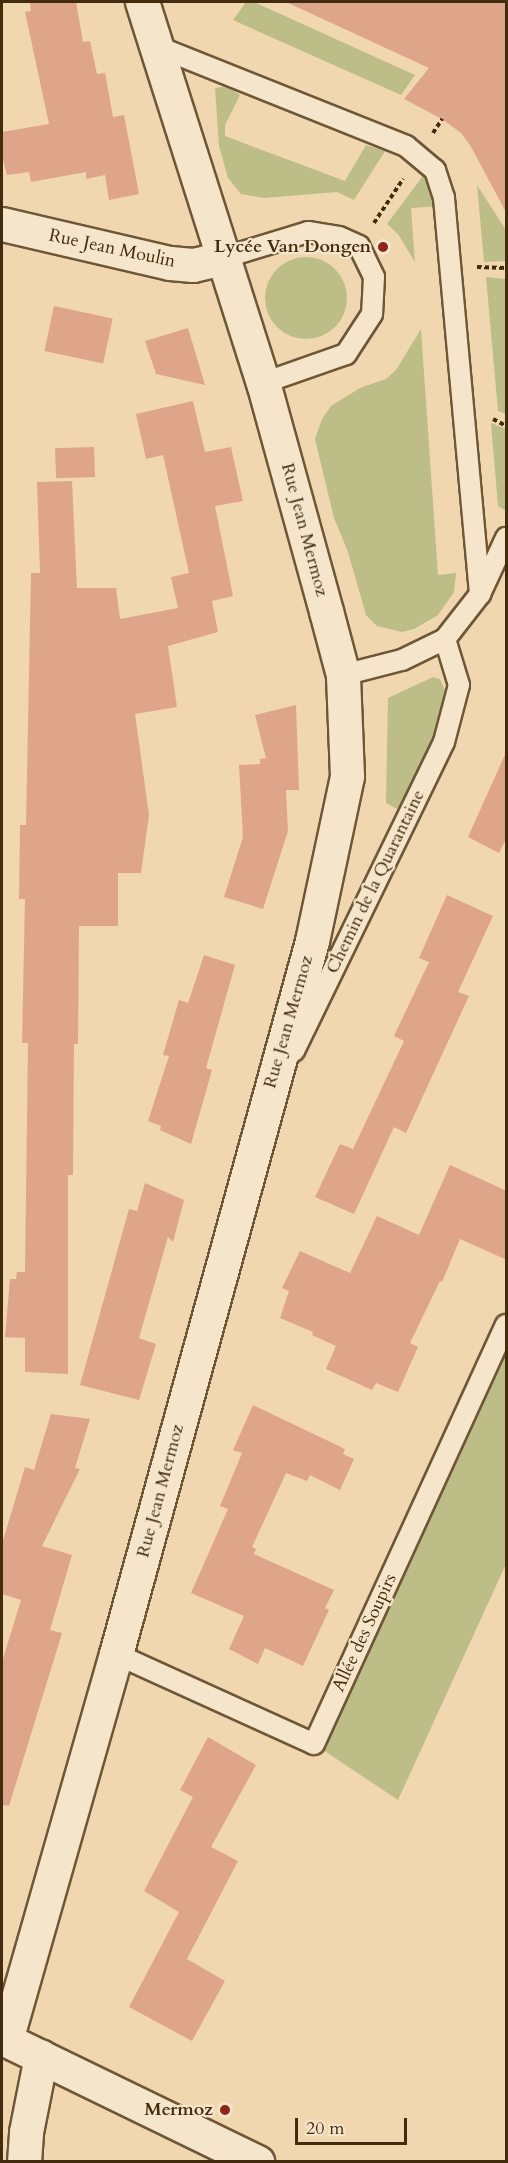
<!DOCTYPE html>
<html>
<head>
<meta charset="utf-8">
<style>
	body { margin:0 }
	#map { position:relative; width:508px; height:2163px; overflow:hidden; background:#f0d7af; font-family:Cardo,serif }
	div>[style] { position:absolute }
	.green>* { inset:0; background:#bdbd88 }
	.round { border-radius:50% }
	.building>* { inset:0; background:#dfa58a; transform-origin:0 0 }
	.path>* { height:4px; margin-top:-2px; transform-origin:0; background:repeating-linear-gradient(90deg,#432b0e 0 4.5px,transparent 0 7.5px) }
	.roads { filter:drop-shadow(2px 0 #6e5636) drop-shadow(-2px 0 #6e5636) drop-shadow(0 2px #6e5636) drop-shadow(0 -2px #6e5636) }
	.lane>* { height:20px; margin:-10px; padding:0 10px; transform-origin:10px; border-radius:10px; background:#f5e5cb }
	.street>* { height:33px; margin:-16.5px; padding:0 16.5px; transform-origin:16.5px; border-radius:16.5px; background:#f5e5cb }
	.secondary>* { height:33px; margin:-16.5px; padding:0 16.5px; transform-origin:16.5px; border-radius:16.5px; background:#f5e5cb }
	.dots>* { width:16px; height:16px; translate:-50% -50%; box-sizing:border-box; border:3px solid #f5e5cb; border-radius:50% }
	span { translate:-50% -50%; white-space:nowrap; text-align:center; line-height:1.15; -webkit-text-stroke:4.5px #f5e5cb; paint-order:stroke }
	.poi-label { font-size:18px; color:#432b0e; font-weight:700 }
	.right { translate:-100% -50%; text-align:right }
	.street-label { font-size:18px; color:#432b0e }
	.frame { position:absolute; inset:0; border:3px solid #432b0e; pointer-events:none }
	.scale { position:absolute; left:295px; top:2118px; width:112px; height:27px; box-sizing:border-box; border:3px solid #432b0e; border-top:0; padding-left:8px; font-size:18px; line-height:21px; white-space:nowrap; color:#432b0e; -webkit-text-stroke:4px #f5e5cb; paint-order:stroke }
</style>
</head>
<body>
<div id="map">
	<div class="green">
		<i style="clip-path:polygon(246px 2px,254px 2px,415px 75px,401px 95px,233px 20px)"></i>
		<i style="clip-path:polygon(222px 87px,230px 88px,240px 95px,225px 125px,225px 136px,345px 181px,366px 145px,385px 151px,354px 200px,337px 192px,264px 198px,241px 194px,228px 178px,219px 146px,215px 88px)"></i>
		<i style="clip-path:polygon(425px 173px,441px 206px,411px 208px,415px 262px,398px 234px,387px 224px)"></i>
		<i style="clip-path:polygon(477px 185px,506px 230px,506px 261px,484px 262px)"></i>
		<i class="round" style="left:265px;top:257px;width:82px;height:82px"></i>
		<i style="clip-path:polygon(486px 277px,506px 279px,506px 414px,498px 411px)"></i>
		<i style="clip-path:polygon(421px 329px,438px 575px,456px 573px,454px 592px,438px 615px,414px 629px,402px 632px,377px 626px,366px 615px,348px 552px,334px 518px,315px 439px,322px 419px,331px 406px,360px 388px,386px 379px,396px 370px)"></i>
		<i style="clip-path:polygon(491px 423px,506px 429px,506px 511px,498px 506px)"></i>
		<i style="clip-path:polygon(433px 677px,440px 679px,447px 695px,441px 734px,412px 795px,397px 809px,386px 803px,388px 698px)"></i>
		<i style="clip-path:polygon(506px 1325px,506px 1564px,398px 1800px,314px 1744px)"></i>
	</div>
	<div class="building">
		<i style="clip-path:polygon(30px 2px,76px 2px,83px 42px,90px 41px,97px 74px,105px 73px,113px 117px,124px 115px,139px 194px,109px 200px,105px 175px,86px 179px,86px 172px,31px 182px,29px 172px,7px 175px,2px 156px,2px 132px,49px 124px,25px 12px,31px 11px)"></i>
		<i style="clip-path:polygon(286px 2px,507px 2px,507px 214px,470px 145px,461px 133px,442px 119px,404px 99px,429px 68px)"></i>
		<i style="left:54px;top:306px;width:60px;height:46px;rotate:12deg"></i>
		<i style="clip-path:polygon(188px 328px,205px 385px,156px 374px,145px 341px)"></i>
		<i style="clip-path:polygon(193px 401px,205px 452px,231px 447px,243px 501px,215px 506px,233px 596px,212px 601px,218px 632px,168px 646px,177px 707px,135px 714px,149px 815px,141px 873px,118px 873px,118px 926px,79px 926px,78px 1044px,74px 1044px,73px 1175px,68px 1175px,68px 1374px,25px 1372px,25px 1338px,5px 1337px,10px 1279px,16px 1279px,17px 1272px,25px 1272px,28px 1043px,22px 1043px,25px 899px,19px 899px,20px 825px,26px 825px,31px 573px,40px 573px,37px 482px,72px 481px,77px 588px,116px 588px,120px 619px,178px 608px,171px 577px,189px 573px,163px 455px,146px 459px,136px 414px)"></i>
		<i style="left:94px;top:447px;width:30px;height:39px;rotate:88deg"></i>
		<i style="clip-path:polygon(296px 705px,299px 790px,286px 790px,288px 831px,263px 909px,224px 897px,243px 837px,239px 765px,260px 764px,260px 759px,266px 758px,255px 715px)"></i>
		<i style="clip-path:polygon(507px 750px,507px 837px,499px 853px,468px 837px)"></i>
		<i style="clip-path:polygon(447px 895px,493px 916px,458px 992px,469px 996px,406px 1133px,394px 1127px,354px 1214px,315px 1197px,340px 1144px,353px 1149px,404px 1041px,394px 1036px,429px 962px,419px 958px)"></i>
		<i style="clip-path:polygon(204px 955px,235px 965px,206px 1068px,212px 1070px,191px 1144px,160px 1130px,161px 1126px,148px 1121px,169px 1056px,163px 1055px,179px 1000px,188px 1003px)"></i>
		<i style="clip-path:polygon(450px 1165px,507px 1191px,507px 1260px,460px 1239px,442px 1282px,440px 1281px,410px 1343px,418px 1347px,398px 1392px,376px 1383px,372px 1390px,326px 1369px,336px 1346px,312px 1335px,313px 1332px,280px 1318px,289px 1291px,282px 1288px,300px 1251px,350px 1273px,377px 1216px,419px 1235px)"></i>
		<i style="clip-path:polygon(145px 1183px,184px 1200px,173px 1242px,168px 1237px,139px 1338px,156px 1344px,139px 1400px,80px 1385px,129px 1209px,137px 1211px)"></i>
		<i style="clip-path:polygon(253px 1405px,345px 1449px,343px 1454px,354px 1459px,340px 1490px,310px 1475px,307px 1481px,286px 1473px,252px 1547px,256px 1549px,254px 1554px,334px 1590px,325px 1608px,329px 1610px,303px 1666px,265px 1648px,258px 1664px,229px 1649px,244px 1616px,191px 1593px,228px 1509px,220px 1506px,242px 1453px,233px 1450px)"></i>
		<i style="clip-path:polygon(51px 1414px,90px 1419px,75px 1468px,80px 1469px,42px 1546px,72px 1555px,50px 1630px,62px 1633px,9px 1806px,2px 1805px,2px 1662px,21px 1600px,2px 1594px,2px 1544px,25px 1467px,34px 1470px)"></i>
		<i style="clip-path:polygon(208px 1737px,256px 1765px,211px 1847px,238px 1861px,187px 1959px,225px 1981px,192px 2041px,129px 2007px,179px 1912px,144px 1891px,193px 1797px,180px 1790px)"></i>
	</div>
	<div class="path">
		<i style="left:433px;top:133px;width:17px;rotate:-57deg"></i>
		<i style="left:374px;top:223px;width:53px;rotate:-56.6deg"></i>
		<i style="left:477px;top:267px;width:29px;rotate:2deg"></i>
		<i style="left:493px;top:419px;width:15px;rotate:28deg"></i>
	</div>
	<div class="roads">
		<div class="lane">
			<i style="left:156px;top:46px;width:269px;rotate:21.8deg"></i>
			<i style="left:406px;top:146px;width:38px;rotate:40deg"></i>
			<i style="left:435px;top:170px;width:29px;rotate:72deg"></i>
			<i style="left:444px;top:198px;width:398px;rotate:84.8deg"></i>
			<i style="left:223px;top:258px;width:89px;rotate:-17deg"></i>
			<i style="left:308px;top:232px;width:31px;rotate:9deg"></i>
			<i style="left:339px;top:237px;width:22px;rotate:24deg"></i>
			<i style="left:359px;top:246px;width:34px;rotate:64deg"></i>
			<i style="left:374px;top:277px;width:37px;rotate:93deg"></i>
			<i style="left:372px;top:314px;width:48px;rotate:123deg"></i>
			<i style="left:346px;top:354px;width:88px;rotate:160.7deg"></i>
			<i style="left:343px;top:675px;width:61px;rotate:-14.3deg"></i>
			<i style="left:402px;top:660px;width:48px;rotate:-26deg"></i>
			<i style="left:445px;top:639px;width:57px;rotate:-52.1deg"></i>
			<i style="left:480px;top:594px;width:62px;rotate:-65.1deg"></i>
			<i style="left:294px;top:1051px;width:343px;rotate:-64.1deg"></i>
			<i style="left:444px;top:742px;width:59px;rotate:-75.3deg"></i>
			<i style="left:459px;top:685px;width:48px;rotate:-106.9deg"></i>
			<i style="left:116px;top:1654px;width:217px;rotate:24.4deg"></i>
			<i style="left:314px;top:1744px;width:461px;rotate:-65.4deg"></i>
		</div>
		<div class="street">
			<i style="left:2px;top:224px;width:172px;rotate:13.1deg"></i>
			<i style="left:170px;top:263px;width:23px;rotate:5deg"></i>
			<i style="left:193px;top:265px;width:31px;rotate:-13deg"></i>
			<i style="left:6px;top:2040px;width:401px;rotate:-74.1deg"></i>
			<i style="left:116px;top:1654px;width:739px;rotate:-74.63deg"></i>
			<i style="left:312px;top:941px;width:169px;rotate:-78deg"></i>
			<i style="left:347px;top:776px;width:101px;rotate:-92.3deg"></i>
			<i style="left:343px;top:675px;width:66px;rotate:-104.9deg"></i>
			<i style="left:326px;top:611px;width:237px;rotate:-105.4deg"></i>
			<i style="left:263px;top:383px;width:400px;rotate:-107.6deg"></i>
			<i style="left:24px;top:2162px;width:30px;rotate:-86deg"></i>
			<i style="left:26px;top:2132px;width:77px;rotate:-78.8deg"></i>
		</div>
		<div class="secondary">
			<i style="left:2px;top:2038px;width:284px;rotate:25.9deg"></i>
		</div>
	</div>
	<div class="dots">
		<i style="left:383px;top:247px;background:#8f2418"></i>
		<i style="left:225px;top:2110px;background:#8f2418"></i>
	</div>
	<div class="poi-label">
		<span class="right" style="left:371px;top:247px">Lycée Van Dongen</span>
		<span class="right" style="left:213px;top:2110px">Mermoz</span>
	</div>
	<div class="street-label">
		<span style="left:112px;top:249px;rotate:12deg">Rue Jean Moulin</span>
		<span style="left:304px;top:530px;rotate:75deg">Rue Jean Mermoz</span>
		<span style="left:376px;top:882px;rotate:-64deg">Chemin de la Quarantaine</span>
		<span style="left:289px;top:1022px;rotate:-74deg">Rue Jean Mermoz</span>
		<span style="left:161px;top:1491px;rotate:-75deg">Rue Jean Mermoz</span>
		<span style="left:365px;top:1633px;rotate:-65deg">Allée des Soupirs</span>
	</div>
	<div class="frame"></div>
	<div class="scale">20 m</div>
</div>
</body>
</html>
